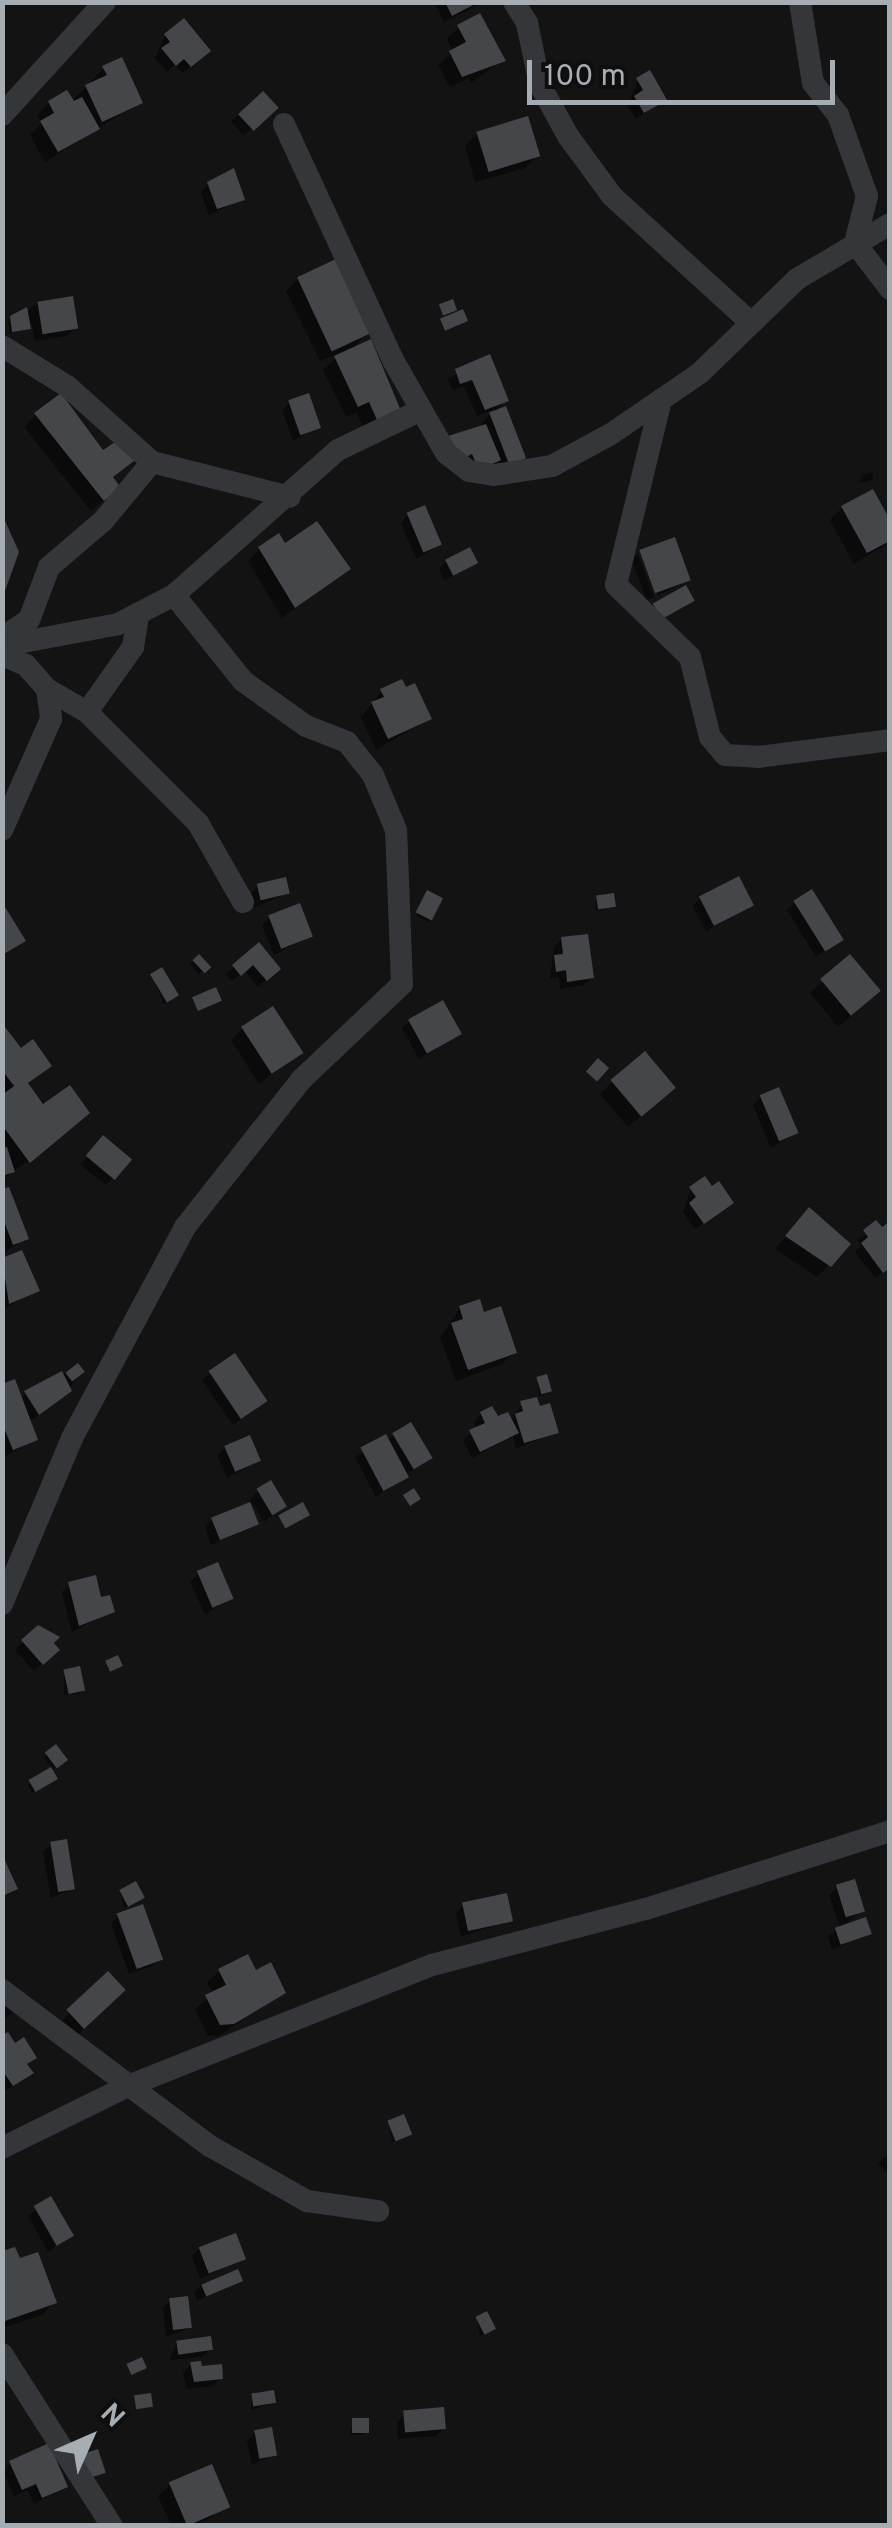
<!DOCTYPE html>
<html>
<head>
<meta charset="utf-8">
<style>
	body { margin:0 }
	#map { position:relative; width:892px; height:2528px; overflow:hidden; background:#131314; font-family:Overpass,sans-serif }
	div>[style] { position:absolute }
	.shadow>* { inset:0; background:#0007; transform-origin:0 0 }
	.building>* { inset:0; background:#454649; transform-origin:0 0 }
	.minor>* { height:22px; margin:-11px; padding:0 11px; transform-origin:11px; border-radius:11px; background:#343639 }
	span { translate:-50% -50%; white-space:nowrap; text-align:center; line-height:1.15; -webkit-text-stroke:10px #0e0e0f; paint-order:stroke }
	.frame { position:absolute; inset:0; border:5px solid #a6adb3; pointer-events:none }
	.north { position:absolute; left:40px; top:2388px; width:100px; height:100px; -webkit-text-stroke:8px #0e0e0f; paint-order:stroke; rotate:45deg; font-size:28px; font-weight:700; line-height:40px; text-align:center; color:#a6adb3 }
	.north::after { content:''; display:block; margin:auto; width:35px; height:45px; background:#a6adb3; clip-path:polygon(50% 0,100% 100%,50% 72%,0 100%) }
	.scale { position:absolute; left:527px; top:60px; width:308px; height:45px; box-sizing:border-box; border:5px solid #a6adb3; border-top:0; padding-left:12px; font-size:30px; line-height:35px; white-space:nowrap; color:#a6adb3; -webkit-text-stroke:8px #0e0e0f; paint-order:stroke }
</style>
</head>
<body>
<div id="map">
	<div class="shadow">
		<i style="clip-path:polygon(434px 2px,483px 2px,444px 22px)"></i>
		<i style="clip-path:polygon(459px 27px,502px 60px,471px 83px,468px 78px,450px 87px,438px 65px,453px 52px,447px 39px)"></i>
		<i style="clip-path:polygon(165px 36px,200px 59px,182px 73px,175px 65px,167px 72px,155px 58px)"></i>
		<i style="clip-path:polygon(104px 68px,140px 102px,45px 162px,30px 135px,42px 123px,37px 115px,49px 103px,71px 102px)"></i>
		<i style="clip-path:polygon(638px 80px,664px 100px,636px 119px,628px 106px)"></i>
		<i style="left:263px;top:94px;width:18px;height:42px;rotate:49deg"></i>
		<i style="clip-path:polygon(477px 134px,537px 156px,525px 168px,475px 182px,465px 146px)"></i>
		<i style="clip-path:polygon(209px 184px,242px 199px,209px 215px,201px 192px)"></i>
		<i style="clip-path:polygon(298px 279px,368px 332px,350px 351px,399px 410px,365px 432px,356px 413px,346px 417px,323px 370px,342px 352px,320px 361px,286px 291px)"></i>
		<i style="clip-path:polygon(38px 304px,75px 328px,67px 336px,35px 341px,32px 324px,10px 333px,8px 322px)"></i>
		<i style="clip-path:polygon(489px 357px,506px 400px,493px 413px,523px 457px,501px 470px,498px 461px,490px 468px,464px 460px,483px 422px,496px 408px,477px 416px,464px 386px,453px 390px,448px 379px)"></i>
		<i style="clip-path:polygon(290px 402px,318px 427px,293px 441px,282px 410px)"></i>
		<i style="clip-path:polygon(36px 415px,103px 454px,118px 488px,91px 511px,24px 427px)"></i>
		<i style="clip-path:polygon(873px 472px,872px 480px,860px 483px,862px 475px)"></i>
		<i style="clip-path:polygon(842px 508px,890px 525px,890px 542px,854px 564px,830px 520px)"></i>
		<i style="clip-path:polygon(408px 515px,439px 545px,416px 559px,401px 523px)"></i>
		<i style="clip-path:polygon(674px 540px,688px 580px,658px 596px,640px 553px)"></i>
		<i style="clip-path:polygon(285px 546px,347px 569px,282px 618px,248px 561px,260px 549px)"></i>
		<i style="left:638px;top:555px;width:45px;height:8px;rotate:69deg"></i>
		<i style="clip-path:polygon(446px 561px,475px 562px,444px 581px,439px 569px)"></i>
		<i style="clip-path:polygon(382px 691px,429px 719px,376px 750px,361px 717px)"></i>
		<i style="clip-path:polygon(258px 886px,287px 893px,254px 908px,251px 894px)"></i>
		<i style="clip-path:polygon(427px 893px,432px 919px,429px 922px,416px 916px)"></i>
		<i style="clip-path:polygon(597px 897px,614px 906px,595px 911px)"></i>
		<i style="clip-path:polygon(700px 898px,751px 904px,706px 931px,693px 906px)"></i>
		<i style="clip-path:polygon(794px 903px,840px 939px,816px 957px,787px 910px)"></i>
		<i style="clip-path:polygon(270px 917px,310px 936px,274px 955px,262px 925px)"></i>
		<i style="clip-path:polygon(562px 939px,592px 978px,584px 985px,560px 989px,559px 977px,550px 978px,554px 947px)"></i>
		<i style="clip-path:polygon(259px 946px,270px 976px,258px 987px,245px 971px,232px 981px,226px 974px)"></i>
		<i style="left:198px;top:957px;width:13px;height:11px;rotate:48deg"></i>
		<i style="clip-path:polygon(850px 958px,866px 1003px,838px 1027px,810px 993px)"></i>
		<i style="clip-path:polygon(152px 976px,173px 998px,164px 1004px)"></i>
		<i style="clip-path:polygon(410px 1021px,459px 1034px,419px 1059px,402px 1028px)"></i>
		<i style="clip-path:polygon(243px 1028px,300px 1052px,259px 1084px,231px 1040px)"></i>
		<i style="clip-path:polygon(2px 1031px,20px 1052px,48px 1065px,26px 1086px,71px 1129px,2px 1180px)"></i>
		<i style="clip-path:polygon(612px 1082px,660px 1100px,628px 1127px,600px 1094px)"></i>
		<i style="clip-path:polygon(761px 1097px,796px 1133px,771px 1148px,753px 1105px)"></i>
		<i style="clip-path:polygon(96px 1146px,113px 1178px,106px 1185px,80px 1165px)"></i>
		<i style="clip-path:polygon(691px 1189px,723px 1210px,695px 1229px,683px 1212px)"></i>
		<i style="clip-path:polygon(2px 1192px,26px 1238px,6px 1251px,2px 1243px)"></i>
		<i style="clip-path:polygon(797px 1222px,829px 1265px,817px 1277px,775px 1249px)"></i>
		<i style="clip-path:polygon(890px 1222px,890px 1267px,875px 1278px,855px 1252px,861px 1246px,857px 1240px)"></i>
		<i style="clip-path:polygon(2px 1261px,37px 1290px,2px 1310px)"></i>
		<i style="clip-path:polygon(460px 1308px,483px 1315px,514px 1352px,502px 1364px,456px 1381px,440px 1338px)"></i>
		<i style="clip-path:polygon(77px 1366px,82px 1372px,61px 1398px,29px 1422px,36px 1439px,5px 1456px,2px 1387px,20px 1398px)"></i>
		<i style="clip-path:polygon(210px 1373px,264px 1401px,233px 1425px,202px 1380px)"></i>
		<i style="clip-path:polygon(538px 1380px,550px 1390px,546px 1394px,539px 1396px)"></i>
		<i style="clip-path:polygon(522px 1404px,556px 1432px,516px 1449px,513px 1436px,472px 1458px,463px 1440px,477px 1429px,474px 1422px,481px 1414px,510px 1422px)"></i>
		<i style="clip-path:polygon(394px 1436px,430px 1457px,376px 1497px,355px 1457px)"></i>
		<i style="clip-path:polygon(225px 1448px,259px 1461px,227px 1478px,217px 1456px)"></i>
		<i style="clip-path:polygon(258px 1491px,284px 1506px,264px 1522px,250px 1499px)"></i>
		<i style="clip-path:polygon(212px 1519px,256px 1524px,211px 1545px,205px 1527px)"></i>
		<i style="clip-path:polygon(198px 1574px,231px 1598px,205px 1614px,190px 1582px)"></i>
		<i style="clip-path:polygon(69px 1585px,100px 1600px,112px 1611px,72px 1632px,62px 1592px)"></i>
		<i style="clip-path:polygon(38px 1628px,52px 1633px,57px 1649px,34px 1671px,15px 1650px)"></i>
		<i style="clip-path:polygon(64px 1671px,82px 1689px,79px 1693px,64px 1695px)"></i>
		<i style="clip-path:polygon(56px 1748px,65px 1760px,51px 1771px,52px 1782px,32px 1793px,28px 1785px,52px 1769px,44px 1758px)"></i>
		<i style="clip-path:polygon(51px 1844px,72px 1889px,51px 1898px,43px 1852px)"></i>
		<i style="clip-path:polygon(837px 1888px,862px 1910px,842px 1927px,869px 1933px,832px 1950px,828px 1936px,840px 1927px,829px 1895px)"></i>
		<i style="clip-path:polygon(120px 1892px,139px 1901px,124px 1908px)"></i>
		<i style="clip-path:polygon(463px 1905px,511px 1920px,461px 1937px,456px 1913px)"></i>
		<i style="clip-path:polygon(119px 1916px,160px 1958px,152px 1966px,129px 1974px,111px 1923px)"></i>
		<i style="clip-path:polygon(219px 1971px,254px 1973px,283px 1992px,220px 2035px,208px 2036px,195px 2009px,213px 1994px,207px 1983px)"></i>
		<i style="left:108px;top:1975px;width:21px;height:64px;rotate:45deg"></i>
		<i style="clip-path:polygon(2px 1999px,13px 2011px,2px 2022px)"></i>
		<i style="clip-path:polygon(2px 2038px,34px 2057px,26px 2066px,31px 2073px,4px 2092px)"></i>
		<i style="clip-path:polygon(389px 2123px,409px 2134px,392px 2142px)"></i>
		<i style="clip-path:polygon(888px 2154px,890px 2156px,890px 2176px,878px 2163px)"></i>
		<i style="clip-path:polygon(50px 2200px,71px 2235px,48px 2252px,28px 2216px)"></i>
		<i style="clip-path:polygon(199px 2249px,243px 2259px,200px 2279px,192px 2256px)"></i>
		<i style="clip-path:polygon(2px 2254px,18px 2262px,54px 2302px,42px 2315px,2px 2328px)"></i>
		<i style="clip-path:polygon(240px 2280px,197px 2301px,194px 2293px,201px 2285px)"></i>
		<i style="clip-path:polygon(170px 2300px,189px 2328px,166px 2337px,163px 2308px)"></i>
		<i style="clip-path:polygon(477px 2318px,490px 2331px,480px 2336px)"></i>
		<i style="clip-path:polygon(177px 2342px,210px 2349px,202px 2357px,170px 2360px)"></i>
		<i style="clip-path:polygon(191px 2365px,220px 2367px,221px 2378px,213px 2386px,187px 2389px,183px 2373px)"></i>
		<i style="clip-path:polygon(252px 2396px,274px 2403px,251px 2410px)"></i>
		<i style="clip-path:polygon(405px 2414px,444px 2428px,436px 2436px,398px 2439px,397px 2422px)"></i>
		<i style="clip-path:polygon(353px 2420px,366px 2432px,363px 2435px,350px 2435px)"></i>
		<i style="clip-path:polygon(255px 2433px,274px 2455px,252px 2465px,247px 2441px)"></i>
		<i style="clip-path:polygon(10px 2463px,65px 2486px,34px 2504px,28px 2490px,14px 2496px,3px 2471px)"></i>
		<i style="clip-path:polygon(171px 2484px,227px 2506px,198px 2526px,171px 2526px,158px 2496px)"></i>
	</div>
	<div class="building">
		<i style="clip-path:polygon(445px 2px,479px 2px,452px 16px)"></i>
		<i style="clip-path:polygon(480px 13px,506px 61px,462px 77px,449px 51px,466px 42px,457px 25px)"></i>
		<i style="clip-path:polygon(184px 18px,211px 51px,191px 67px,184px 59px,176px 66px,161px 48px,170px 42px,164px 34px)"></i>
		<i style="clip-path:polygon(122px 57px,143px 103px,102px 122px,85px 85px,107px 75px,102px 66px)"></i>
		<i style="clip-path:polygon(650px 70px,667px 100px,644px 113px,634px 96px,643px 90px,636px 78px)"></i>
		<i style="clip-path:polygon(67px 90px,74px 101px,82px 97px,100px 129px,58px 152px,40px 121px,54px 113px,48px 101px)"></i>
		<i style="left:263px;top:91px;width:23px;height:34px;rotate:47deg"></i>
		<i style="left:528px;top:116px;width:42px;height:54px;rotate:73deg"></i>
		<i style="clip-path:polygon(234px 168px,245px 200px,217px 209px,207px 182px)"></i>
		<i style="left:336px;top:259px;width:82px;height:43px;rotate:65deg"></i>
		<i style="left:73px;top:296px;width:33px;height:36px;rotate:81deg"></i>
		<i style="left:453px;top:299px;width:12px;height:15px;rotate:70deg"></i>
		<i style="clip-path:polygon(27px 307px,31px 329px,12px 332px,10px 316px)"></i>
		<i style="left:463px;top:309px;width:13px;height:25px;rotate:67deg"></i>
		<i style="clip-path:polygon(371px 339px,401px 411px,378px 422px,369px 402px,358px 407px,334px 356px)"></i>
		<i style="clip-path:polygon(490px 354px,509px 401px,485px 410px,472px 380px,460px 384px,455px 369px)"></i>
		<i style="clip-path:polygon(61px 393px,103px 450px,118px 440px,134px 461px,113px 477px,121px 488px,104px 501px,34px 413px)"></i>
		<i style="left:309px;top:393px;width:37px;height:22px;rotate:71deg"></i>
		<i style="left:506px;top:406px;width:56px;height:18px;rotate:69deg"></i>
		<i style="clip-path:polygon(486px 424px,501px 460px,479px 470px,472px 454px,459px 460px,448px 436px)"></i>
		<i style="clip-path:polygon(873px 489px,890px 520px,890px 541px,867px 553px,841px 506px)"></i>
		<i style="left:425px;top:505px;width:43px;height:20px;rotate:67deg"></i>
		<i style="clip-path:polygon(2px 514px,19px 552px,2px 599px)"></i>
		<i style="clip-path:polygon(317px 521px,351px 569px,295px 608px,258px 547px,279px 533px,285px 543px)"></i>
		<i style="left:675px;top:537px;width:46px;height:38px;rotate:70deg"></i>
		<i style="left:470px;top:547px;width:18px;height:28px;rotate:63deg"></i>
		<i style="left:686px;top:585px;width:18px;height:38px;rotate:61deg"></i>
		<i style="clip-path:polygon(402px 679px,406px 687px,415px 683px,432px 719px,388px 739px,371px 702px,384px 697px,380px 689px)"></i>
		<i style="left:739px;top:876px;width:33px;height:45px;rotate:63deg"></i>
		<i style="left:286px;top:877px;width:17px;height:30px;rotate:77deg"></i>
		<i style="left:812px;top:889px;width:60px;height:22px;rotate:58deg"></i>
		<i style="left:427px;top:890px;width:18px;height:25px;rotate:27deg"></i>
		<i style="left:614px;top:893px;width:14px;height:18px;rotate:82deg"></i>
		<i style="clip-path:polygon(2px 902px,26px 941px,2px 955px)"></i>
		<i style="left:300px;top:903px;width:36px;height:34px;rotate:69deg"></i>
		<i style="clip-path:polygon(588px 934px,594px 978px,567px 982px,566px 970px,556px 972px,554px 955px,563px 954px,561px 937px)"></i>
		<i style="clip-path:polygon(259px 942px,281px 969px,267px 981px,253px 965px,241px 976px,232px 965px)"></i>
		<i style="left:199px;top:954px;width:18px;height:9px;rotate:47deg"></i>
		<i style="left:850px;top:954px;width:48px;height:39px;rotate:50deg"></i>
		<i style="left:162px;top:967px;width:33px;height:14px;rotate:59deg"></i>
		<i style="left:216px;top:987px;width:15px;height:26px;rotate:67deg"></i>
		<i style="left:443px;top:1000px;width:39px;height:40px;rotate:61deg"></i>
		<i style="left:273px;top:1006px;width:56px;height:38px;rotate:57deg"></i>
		<i style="clip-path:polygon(2px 1023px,21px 1048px,33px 1039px,52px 1066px,28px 1083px,43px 1104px,70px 1085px,90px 1113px,30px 1163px,2px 1125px,2px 1095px,14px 1086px,2px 1070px)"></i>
		<i style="left:645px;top:1051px;width:48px;height:45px;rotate:50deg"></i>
		<i style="left:598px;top:1058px;width:15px;height:18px;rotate:42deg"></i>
		<i style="left:779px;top:1087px;width:50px;height:21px;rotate:67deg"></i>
		<i style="left:103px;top:1135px;width:38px;height:27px;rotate:40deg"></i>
		<i style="clip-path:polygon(7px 1147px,15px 1172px,2px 1176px,2px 1148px)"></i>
		<i style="clip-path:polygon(705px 1176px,712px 1186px,719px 1181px,734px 1203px,704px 1224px,689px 1203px,696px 1197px,689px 1187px)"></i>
		<i style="clip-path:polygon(9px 1187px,29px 1239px,13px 1245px,2px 1216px,2px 1189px)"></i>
		<i style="clip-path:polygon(809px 1207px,851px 1244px,831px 1267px,785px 1236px)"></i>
		<i style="clip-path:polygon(876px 1220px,882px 1227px,890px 1221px,890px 1268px,883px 1273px,861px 1243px,868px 1237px,863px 1230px)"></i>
		<i style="clip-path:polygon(22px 1250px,40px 1291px,9px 1304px,2px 1258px)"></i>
		<i style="clip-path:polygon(480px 1299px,484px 1312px,501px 1306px,517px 1353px,468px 1370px,451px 1323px,463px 1319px,459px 1306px)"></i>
		<i style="left:235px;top:1353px;width:58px;height:32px;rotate:56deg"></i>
		<i style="left:78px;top:1363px;width:11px;height:16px;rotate:52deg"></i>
		<i style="clip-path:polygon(62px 1371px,72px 1391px,39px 1415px,24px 1391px)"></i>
		<i style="left:547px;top:1374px;width:18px;height:11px;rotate:74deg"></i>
		<i style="clip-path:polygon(15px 1379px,38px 1440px,13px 1450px,2px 1423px,2px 1384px)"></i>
		<i style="clip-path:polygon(537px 1397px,540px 1406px,550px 1403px,559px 1433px,524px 1443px,515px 1414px,523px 1411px,520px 1401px)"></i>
		<i style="clip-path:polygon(492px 1406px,498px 1416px,508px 1412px,519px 1433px,480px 1452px,469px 1430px,485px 1423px,480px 1412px)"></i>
		<i style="left:411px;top:1422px;width:42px;height:22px;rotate:59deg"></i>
		<i style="left:386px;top:1434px;width:49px;height:29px;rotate:62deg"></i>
		<i style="left:250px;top:1435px;width:28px;height:28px;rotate:67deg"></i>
		<i style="left:271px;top:1480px;width:31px;height:17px;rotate:59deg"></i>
		<i style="left:414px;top:1488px;width:13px;height:13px;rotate:58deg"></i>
		<i style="left:250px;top:1502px;width:24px;height:42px;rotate:68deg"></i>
		<i style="left:303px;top:1502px;width:15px;height:28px;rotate:62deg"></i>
		<i style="left:218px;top:1562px;width:40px;height:23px;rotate:67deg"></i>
		<i style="clip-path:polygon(96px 1575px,101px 1597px,110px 1595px,115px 1612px,79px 1626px,68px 1582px)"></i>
		<i style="clip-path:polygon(38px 1625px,60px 1637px,54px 1643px,60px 1650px,43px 1665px,21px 1640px)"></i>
		<i style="left:118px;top:1655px;width:12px;height:14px;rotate:66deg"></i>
		<i style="left:80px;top:1666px;width:25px;height:17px;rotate:78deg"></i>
		<i style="left:56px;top:1744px;width:20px;height:14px;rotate:53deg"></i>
		<i style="left:51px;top:1767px;width:14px;height:26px;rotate:60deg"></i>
		<i style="left:67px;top:1839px;width:51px;height:17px;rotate:81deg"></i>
		<i style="clip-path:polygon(2px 1854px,18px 1889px,2px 1896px)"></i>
		<i style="left:855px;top:1879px;width:34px;height:20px;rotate:73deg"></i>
		<i style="left:136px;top:1881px;width:19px;height:19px;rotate:62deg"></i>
		<i style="left:507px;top:1893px;width:29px;height:46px;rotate:78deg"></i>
		<i style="left:143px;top:1904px;width:59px;height:28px;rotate:70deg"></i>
		<i style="left:866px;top:1917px;width:18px;height:33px;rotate:71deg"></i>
		<i style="clip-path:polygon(248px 1954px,256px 1970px,271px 1962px,286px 1993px,234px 2024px,220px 2025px,205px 1995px,226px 1985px,218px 1969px)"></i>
		<i style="left:108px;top:1971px;width:26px;height:57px;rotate:47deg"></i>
		<i style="clip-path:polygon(8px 2032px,15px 2043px,24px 2037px,37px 2058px,27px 2064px,34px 2073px,13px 2086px,2px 2070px,2px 2035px)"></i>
		<i style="left:404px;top:2114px;width:22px;height:18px;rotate:68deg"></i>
		<i style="left:51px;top:2196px;width:46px;height:20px;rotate:60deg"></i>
		<i style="left:236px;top:2233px;width:28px;height:40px;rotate:69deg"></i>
		<i style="clip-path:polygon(15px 2247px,20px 2258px,38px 2252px,57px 2303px,2px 2322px,2px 2251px)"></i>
		<i style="left:238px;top:2269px;width:13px;height:40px;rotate:67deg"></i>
		<i style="left:188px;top:2296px;width:32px;height:19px;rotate:83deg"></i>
		<i style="left:487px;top:2311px;width:20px;height:13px;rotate:63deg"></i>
		<i style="left:211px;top:2336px;width:14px;height:35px;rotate:82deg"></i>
		<i style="left:142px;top:2357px;width:12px;height:17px;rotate:66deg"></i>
		<i style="clip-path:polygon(201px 2361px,202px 2366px,222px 2364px,223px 2379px,194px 2382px,190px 2362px)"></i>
		<i style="left:274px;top:2390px;width:13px;height:23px;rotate:81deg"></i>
		<i style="left:151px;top:2393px;width:14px;height:17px;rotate:82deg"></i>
		<i style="left:444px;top:2407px;width:22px;height:41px;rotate:85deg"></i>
		<i style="left:352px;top:2418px;width:17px;height:15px"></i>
		<i style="left:272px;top:2427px;width:29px;height:18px;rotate:80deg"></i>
		<i style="clip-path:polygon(49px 2443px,68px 2487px,42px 2498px,36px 2484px,22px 2490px,9px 2461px)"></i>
		<i style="left:98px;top:2449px;width:25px;height:22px;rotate:72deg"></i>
		<i style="left:212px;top:2464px;width:47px;height:47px;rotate:67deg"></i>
	</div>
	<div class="minor">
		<i style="left:514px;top:2px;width:25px;rotate:58deg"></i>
		<i style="left:527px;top:23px;width:63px;rotate:78.2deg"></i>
		<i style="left:540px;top:85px;width:58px;rotate:61.2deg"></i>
		<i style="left:568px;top:136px;width:74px;rotate:53.7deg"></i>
		<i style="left:612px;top:196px;width:185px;rotate:42.4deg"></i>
		<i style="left:800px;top:2px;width:82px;rotate:80.9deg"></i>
		<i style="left:813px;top:83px;width:41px;rotate:52deg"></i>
		<i style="left:838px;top:115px;width:86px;rotate:70.3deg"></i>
		<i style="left:867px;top:196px;width:49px;rotate:104.3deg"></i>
		<i style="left:2px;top:115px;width:153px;rotate:-47.7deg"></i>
		<i style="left:284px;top:124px;width:260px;rotate:65.2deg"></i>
		<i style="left:393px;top:360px;width:107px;rotate:60.3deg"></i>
		<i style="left:446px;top:453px;width:29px;rotate:38deg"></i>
		<i style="left:469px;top:471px;width:25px;rotate:9deg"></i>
		<i style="left:494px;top:475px;width:59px;rotate:-8.8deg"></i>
		<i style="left:552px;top:466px;width:67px;rotate:-28.5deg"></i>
		<i style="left:611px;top:434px;width:108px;rotate:-34.4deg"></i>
		<i style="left:700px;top:373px;width:135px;rotate:-44.1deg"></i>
		<i style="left:797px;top:279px;width:108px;rotate:-30.6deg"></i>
		<i style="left:855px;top:243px;width:58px;rotate:52.7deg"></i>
		<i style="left:2px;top:346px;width:76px;rotate:31.6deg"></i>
		<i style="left:67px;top:386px;width:114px;rotate:41.8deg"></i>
		<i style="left:152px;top:462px;width:142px;rotate:14.2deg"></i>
		<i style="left:661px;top:400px;width:190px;rotate:103.7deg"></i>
		<i style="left:616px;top:585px;width:103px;rotate:44.2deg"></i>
		<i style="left:690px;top:657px;width:82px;rotate:76deg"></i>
		<i style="left:710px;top:737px;width:23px;rotate:50deg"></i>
		<i style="left:725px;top:755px;width:33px;rotate:3deg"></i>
		<i style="left:758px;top:757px;width:133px;rotate:-7.3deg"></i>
		<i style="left:2px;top:638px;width:32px;rotate:-34deg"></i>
		<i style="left:29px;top:620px;width:57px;rotate:-69.3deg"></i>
		<i style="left:49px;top:567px;width:71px;rotate:-40.4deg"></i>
		<i style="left:103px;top:521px;width:77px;rotate:-50.3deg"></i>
		<i style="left:2px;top:646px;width:118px;rotate:-10.7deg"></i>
		<i style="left:118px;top:624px;width:63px;rotate:-27.4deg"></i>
		<i style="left:174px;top:595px;width:219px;rotate:-41.5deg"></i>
		<i style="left:338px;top:450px;width:92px;rotate:-25.7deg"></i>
		<i style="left:2px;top:655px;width:26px;rotate:23deg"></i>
		<i style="left:26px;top:665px;width:32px;rotate:49deg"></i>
		<i style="left:47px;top:689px;width:30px;rotate:82deg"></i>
		<i style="left:51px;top:719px;width:121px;rotate:113.8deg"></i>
		<i style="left:47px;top:689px;width:46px;rotate:29.9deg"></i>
		<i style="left:87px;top:712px;width:157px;rotate:45deg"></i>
		<i style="left:198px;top:823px;width:91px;rotate:60.3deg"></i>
		<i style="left:87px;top:712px;width:80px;rotate:-54.7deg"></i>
		<i style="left:133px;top:647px;width:33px;rotate:-81deg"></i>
		<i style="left:2px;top:1604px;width:180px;rotate:-67.1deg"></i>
		<i style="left:72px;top:1438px;width:239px;rotate:-61.8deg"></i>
		<i style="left:185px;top:1227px;width:187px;rotate:-51.7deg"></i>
		<i style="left:301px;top:1080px;width:139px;rotate:-43.5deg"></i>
		<i style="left:402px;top:984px;width:154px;rotate:-92.2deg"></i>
		<i style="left:396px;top:830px;width:60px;rotate:-112.7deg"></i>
		<i style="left:373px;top:775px;width:42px;rotate:-128.2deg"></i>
		<i style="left:347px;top:742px;width:44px;rotate:-158.7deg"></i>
		<i style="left:306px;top:726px;width:77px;rotate:-144.5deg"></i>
		<i style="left:243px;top:681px;width:110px;rotate:-128.7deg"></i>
		<i style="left:2px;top:1990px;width:260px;rotate:36.9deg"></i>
		<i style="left:210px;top:2146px;width:112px;rotate:29.6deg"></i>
		<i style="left:307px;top:2201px;width:72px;rotate:8deg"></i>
		<i style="left:2px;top:2148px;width:140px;rotate:-26.2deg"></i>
		<i style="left:128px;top:2086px;width:327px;rotate:-21.7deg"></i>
		<i style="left:432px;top:1965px;width:221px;rotate:-14.7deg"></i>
		<i style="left:646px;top:1909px;width:256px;rotate:-17.7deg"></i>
		<i style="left:2px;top:2354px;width:204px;rotate:57.4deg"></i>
	</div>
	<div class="frame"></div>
	<div class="north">N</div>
	<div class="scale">100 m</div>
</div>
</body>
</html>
